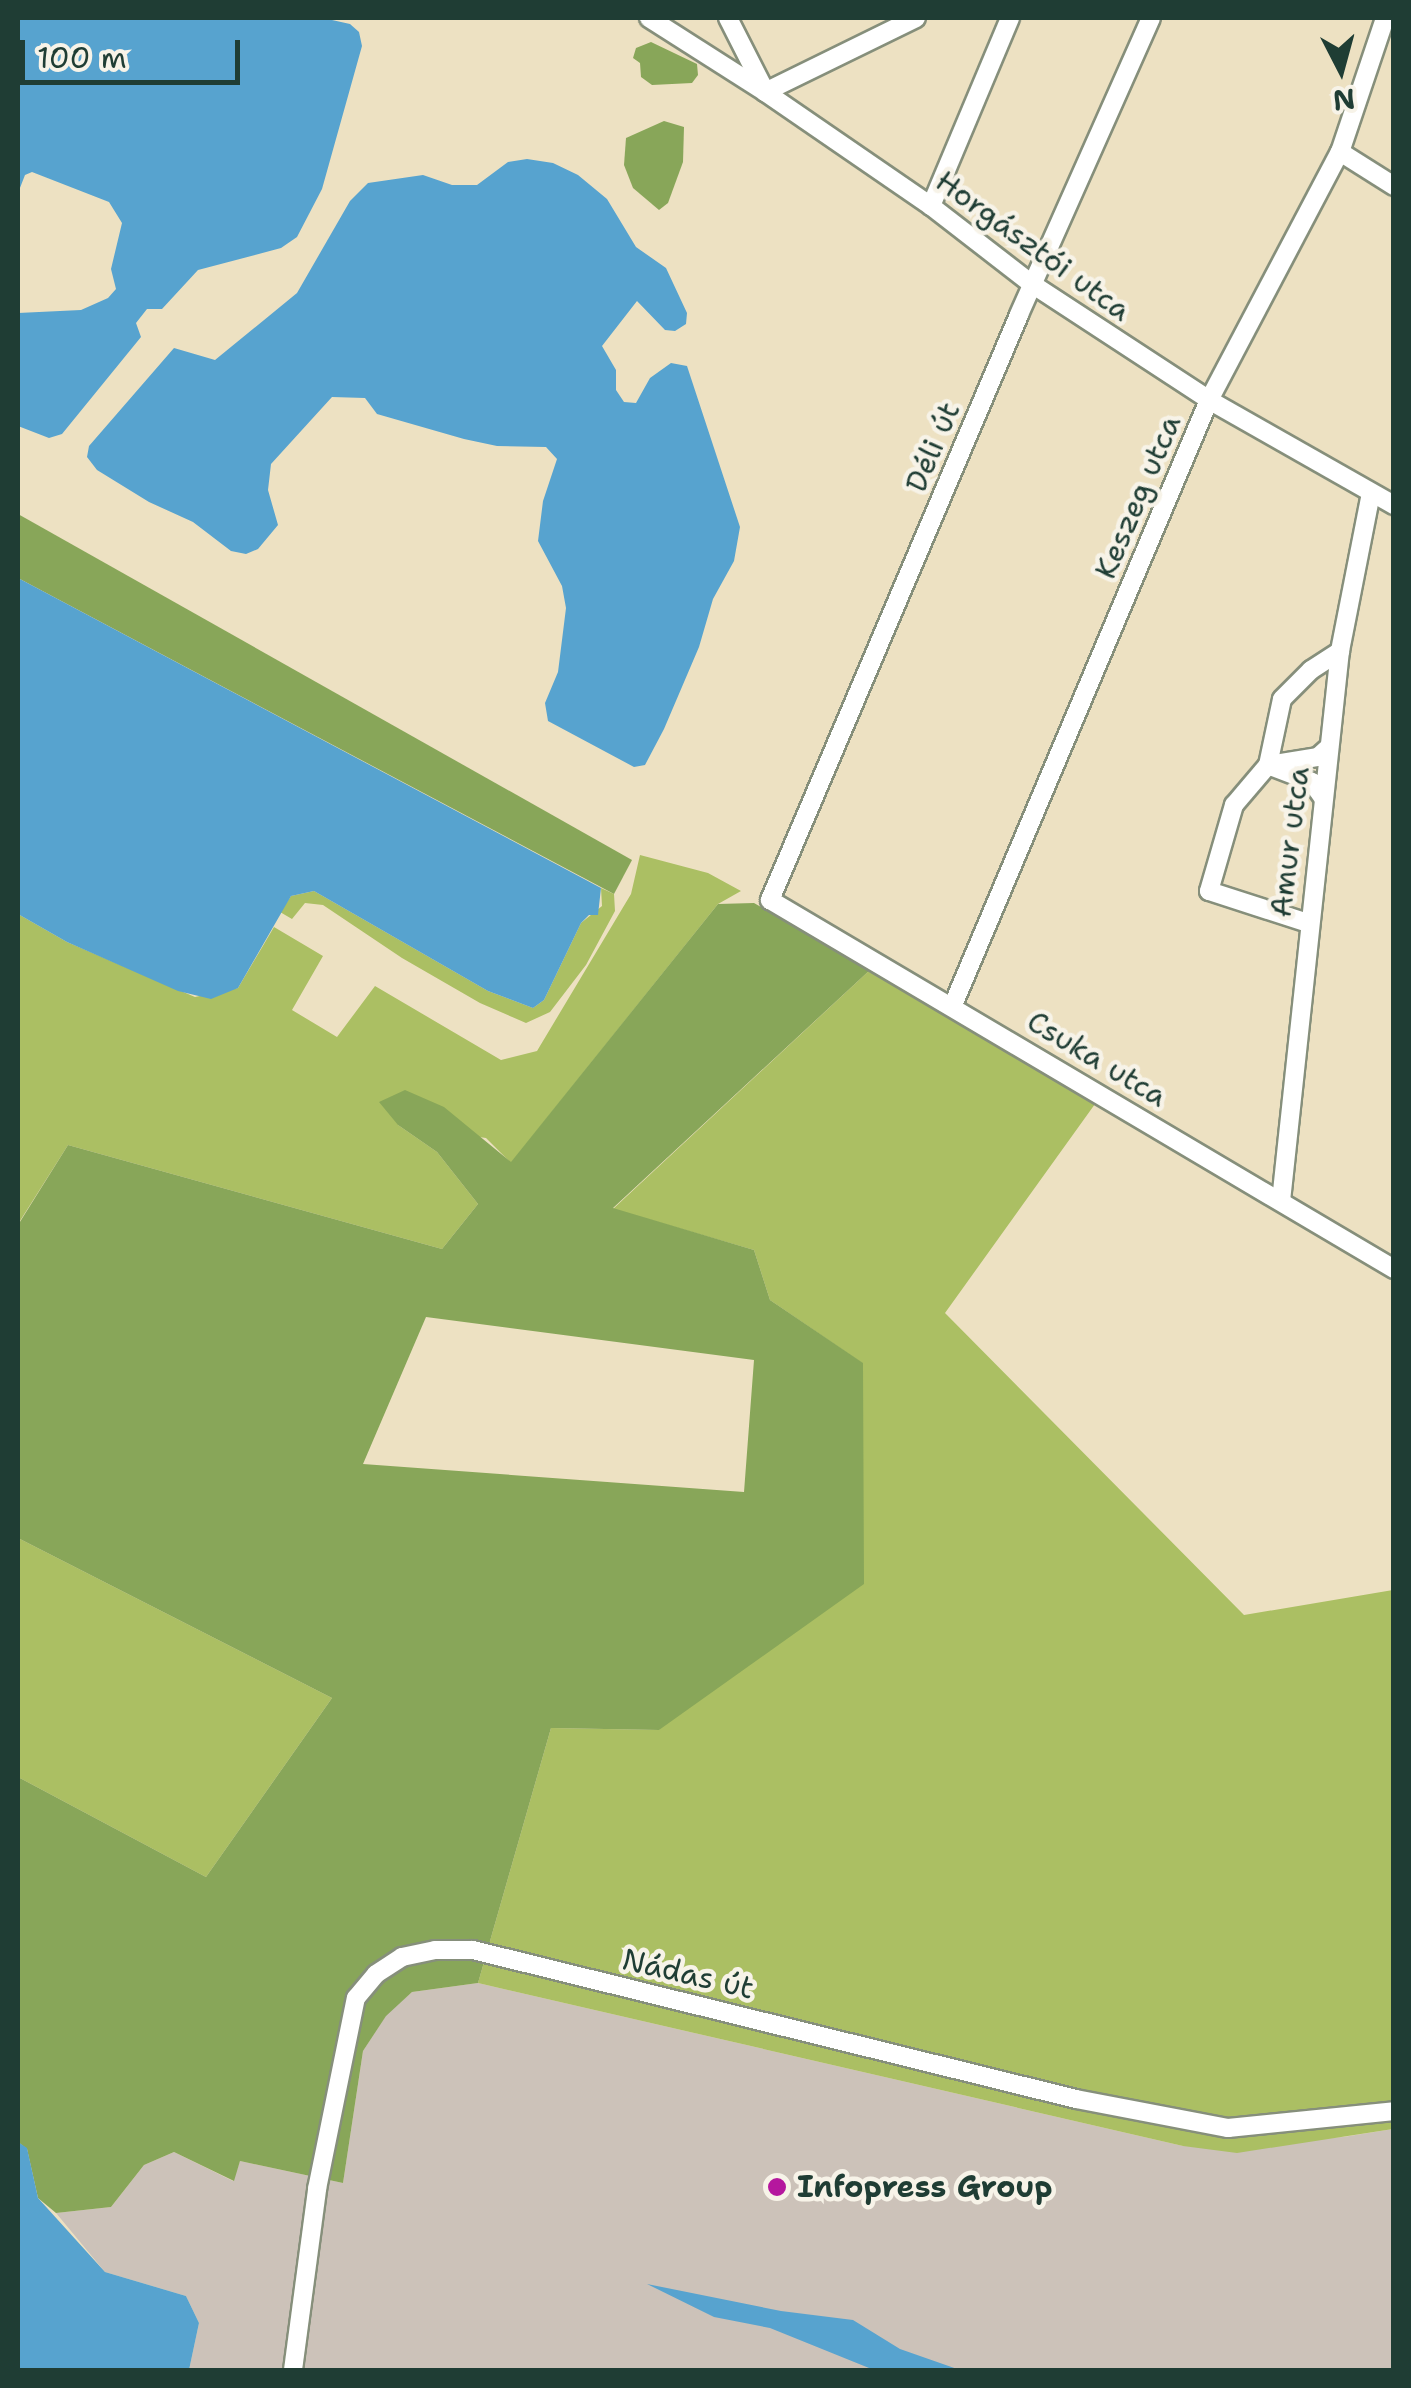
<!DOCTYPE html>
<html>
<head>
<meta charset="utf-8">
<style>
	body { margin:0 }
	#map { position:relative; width:1411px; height:2388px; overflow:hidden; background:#ede1c2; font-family:"Shantell Sans",sans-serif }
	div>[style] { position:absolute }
	.industrial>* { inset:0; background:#ccc2b9 }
	.green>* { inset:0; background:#abbf63 }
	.forest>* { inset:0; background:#88a659 }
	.water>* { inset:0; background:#57a3cf }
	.roads { filter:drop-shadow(2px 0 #868f7b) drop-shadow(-2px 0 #868f7b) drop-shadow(0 2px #868f7b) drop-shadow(0 -2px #868f7b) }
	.minor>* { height:18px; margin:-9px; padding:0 9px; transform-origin:9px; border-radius:9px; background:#fff }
	.dots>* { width:28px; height:28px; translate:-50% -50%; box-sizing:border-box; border:5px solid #f7f3e8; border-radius:50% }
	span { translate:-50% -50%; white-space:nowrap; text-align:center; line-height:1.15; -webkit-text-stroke:9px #f7f3e8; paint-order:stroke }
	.street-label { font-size:30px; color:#1f3d34 }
	.poi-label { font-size:30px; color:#1f3d34; font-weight:700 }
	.left { translate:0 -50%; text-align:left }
	.frame { position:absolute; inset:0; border:20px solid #1f3d34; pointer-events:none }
	.north { position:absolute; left:1291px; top:20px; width:100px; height:100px; -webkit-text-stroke:8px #f7f3e8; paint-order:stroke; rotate:174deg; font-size:28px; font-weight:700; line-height:40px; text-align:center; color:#1f3d34 }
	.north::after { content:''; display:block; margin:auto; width:35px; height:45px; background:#1f3d34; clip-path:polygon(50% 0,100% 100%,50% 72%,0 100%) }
	.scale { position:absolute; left:20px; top:40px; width:220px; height:45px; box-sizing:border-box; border:5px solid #1f3d34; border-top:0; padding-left:12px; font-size:30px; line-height:35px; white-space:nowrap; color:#1f3d34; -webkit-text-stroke:8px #f7f3e8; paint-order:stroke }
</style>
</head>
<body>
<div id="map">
	<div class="industrial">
		<i style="clip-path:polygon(478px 1983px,1183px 2146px,1343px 2137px,1393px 2129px,1393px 2370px,189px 2370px,199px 2323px,186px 2296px,105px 2272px,56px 2213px,111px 2207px,144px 2165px,174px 2152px,233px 2181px,240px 2161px,343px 2183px,363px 2051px,386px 2015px,412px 1992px)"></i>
	</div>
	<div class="green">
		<i style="clip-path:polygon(640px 855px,708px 873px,741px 891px,718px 904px,511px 1163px,486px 1138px,398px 1125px,437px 1152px,478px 1204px,442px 1249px,68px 1145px,18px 1224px,18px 914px,67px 942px,195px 997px,238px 988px,274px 927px,323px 956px,292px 1010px,337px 1037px,375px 986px,501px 1060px,537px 1051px,631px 894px)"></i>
		<i style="clip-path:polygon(601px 888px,614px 894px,615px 911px,586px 965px,550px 1012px,526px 1023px,480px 1003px,402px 958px,323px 905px,305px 903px,292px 919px,280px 912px,291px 896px,314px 891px,488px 991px,533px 1008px,544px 1000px,581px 923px,602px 906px)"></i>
		<i style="clip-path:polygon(871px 969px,1095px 1104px,945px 1313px,1244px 1615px,1393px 1590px,1393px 2129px,1237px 2153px,1183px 2146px,478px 1983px,551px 1728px,659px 1730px,862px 1363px,770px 1300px,754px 1250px,613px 1209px)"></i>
		<i style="clip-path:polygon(18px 1538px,332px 1698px,206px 1877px,18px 1777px)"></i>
	</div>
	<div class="forest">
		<i style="clip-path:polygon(651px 42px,697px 64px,698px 75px,692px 83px,652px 85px,641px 77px,640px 63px,633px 58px,636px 48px)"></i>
		<i style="clip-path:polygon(664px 121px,684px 127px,683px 162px,668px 203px,659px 210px,633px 188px,624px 165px,626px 138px)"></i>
		<i style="clip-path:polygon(18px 514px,632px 860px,614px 894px,18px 578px)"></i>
		<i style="clip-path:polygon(evenodd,754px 903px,871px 969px,613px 1208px,754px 1250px,770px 1300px,863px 1363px,864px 1584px,659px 1730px,551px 1728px,478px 1983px,412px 1992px,386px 2016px,363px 2051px,343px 2183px,240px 2161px,234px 2181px,174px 2152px,144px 2165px,111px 2207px,56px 2213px,38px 2198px,27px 2149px,18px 2142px,18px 1777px,206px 1877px,332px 1698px,18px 1538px,18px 1225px,68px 1145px,442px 1249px,478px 1204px,437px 1152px,398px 1125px,379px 1102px,405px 1090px,444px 1107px,511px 1162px,718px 904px,754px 903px,426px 1317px,754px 1360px,744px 1492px,363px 1464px,426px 1317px)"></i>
	</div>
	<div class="water">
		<i style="clip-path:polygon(18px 18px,323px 18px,350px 24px,359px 32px,362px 46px,322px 189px,297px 237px,281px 248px,198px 270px,162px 309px,147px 309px,136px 323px,141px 337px,62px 434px,49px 438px,18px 426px,18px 313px,81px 310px,108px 298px,116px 289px,111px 269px,122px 223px,109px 202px,32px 172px,25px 175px,18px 193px)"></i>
		<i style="clip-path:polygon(527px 159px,553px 163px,578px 175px,607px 199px,636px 247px,666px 268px,687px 313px,686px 324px,675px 331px,665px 330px,637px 301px,602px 346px,616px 370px,616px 390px,624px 402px,636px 403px,650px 378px,671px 363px,687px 366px,740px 527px,734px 561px,713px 599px,699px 647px,664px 729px,645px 765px,634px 767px,548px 721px,545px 703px,558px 672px,566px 608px,562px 586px,538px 541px,543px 501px,557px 459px,546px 447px,497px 446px,464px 439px,377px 414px,365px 398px,332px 397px,271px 464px,268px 490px,278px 525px,258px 549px,246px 554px,231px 551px,193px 522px,149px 502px,97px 470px,87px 457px,89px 446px,174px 348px,215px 360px,297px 293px,350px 201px,368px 183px,423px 175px,452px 185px,477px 185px,508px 162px)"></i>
		<i style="clip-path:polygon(18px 578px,601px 888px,598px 915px,589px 915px,581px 923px,544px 1000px,533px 1008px,488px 991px,314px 891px,291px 896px,238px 988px,211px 999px,178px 991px,67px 942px,18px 914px)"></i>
		<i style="clip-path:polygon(18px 2142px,27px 2148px,38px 2198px,105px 2272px,186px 2296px,199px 2323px,189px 2370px,18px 2370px)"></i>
		<i style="clip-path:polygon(647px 2284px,781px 2311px,853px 2320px,900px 2349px,960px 2370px,874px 2370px,770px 2328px,714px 2317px)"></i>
	</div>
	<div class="roads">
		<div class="minor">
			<i style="left:649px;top:18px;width:138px;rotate:32.5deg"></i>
			<i style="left:765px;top:92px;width:201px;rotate:34.5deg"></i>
			<i style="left:931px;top:206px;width:128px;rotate:37.7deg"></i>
			<i style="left:1032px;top:284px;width:212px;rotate:33.2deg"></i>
			<i style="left:1209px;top:400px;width:213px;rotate:29.6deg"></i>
			<i style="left:728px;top:18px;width:82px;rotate:63.1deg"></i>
			<i style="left:1151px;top:18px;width:325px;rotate:114deg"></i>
			<i style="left:1019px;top:315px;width:636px;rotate:113.06deg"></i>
			<i style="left:770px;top:900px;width:725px;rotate:30.6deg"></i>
			<i style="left:765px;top:92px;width:168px;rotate:-26.1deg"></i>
			<i style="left:1340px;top:152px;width:64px;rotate:32.2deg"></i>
			<i style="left:931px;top:206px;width:204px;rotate:-67.2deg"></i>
			<i style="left:1268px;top:765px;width:47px;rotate:21.1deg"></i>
			<i style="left:1312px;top:782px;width:19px;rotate:55deg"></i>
			<i style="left:1269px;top:765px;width:50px;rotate:-9.3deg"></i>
			<i style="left:1318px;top:757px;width:15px;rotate:-42deg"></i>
			<i style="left:1308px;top:923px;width:104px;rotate:-162.1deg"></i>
			<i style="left:1209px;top:891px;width:90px;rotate:-73.8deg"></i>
			<i style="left:1234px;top:805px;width:52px;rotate:-49.6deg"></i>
			<i style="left:1268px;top:765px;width:67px;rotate:-78deg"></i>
			<i style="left:1282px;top:699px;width:41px;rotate:-45deg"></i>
			<i style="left:1311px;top:670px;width:35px;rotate:-33deg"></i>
			<i style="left:953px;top:1005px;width:657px;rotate:-67.06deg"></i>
			<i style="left:1209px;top:400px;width:280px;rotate:-62.2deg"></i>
			<i style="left:1340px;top:152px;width:141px;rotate:-71.4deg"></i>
			<i style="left:1281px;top:1201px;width:553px;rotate:-83.88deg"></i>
			<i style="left:1340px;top:651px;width:161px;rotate:-78.9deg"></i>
			<i style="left:293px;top:2370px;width:183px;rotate:-82.4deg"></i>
			<i style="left:317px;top:2189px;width:195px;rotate:-78.5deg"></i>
			<i style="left:356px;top:1998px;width:31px;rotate:-50deg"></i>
			<i style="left:376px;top:1974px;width:31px;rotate:-33deg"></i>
			<i style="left:402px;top:1957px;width:34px;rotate:-12deg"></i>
			<i style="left:435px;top:1950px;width:38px"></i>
			<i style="left:473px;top:1950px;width:621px;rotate:13.88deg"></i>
			<i style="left:1076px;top:2099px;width:155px;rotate:10.8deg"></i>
			<i style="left:1228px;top:2128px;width:167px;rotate:-5.8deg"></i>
		</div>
	</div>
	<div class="dots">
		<i style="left:777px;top:2187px;background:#b5179e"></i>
	</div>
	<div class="street-label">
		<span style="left:1033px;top:246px;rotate:36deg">Horgásztói utca</span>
		<span style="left:933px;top:447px;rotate:-67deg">Déli út</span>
		<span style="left:1138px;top:497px;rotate:-67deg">Keszeg utca</span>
		<span style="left:1290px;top:842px;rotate:-83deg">Amur utca</span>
		<span style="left:1097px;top:1059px;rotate:31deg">Csuka utca</span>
		<span style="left:688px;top:1974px;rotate:13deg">Nádas út</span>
	</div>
	<div class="poi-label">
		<span class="left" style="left:797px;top:2187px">Infopress Group</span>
	</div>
	<div class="frame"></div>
	<div class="north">N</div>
	<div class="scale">100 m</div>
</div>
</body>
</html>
